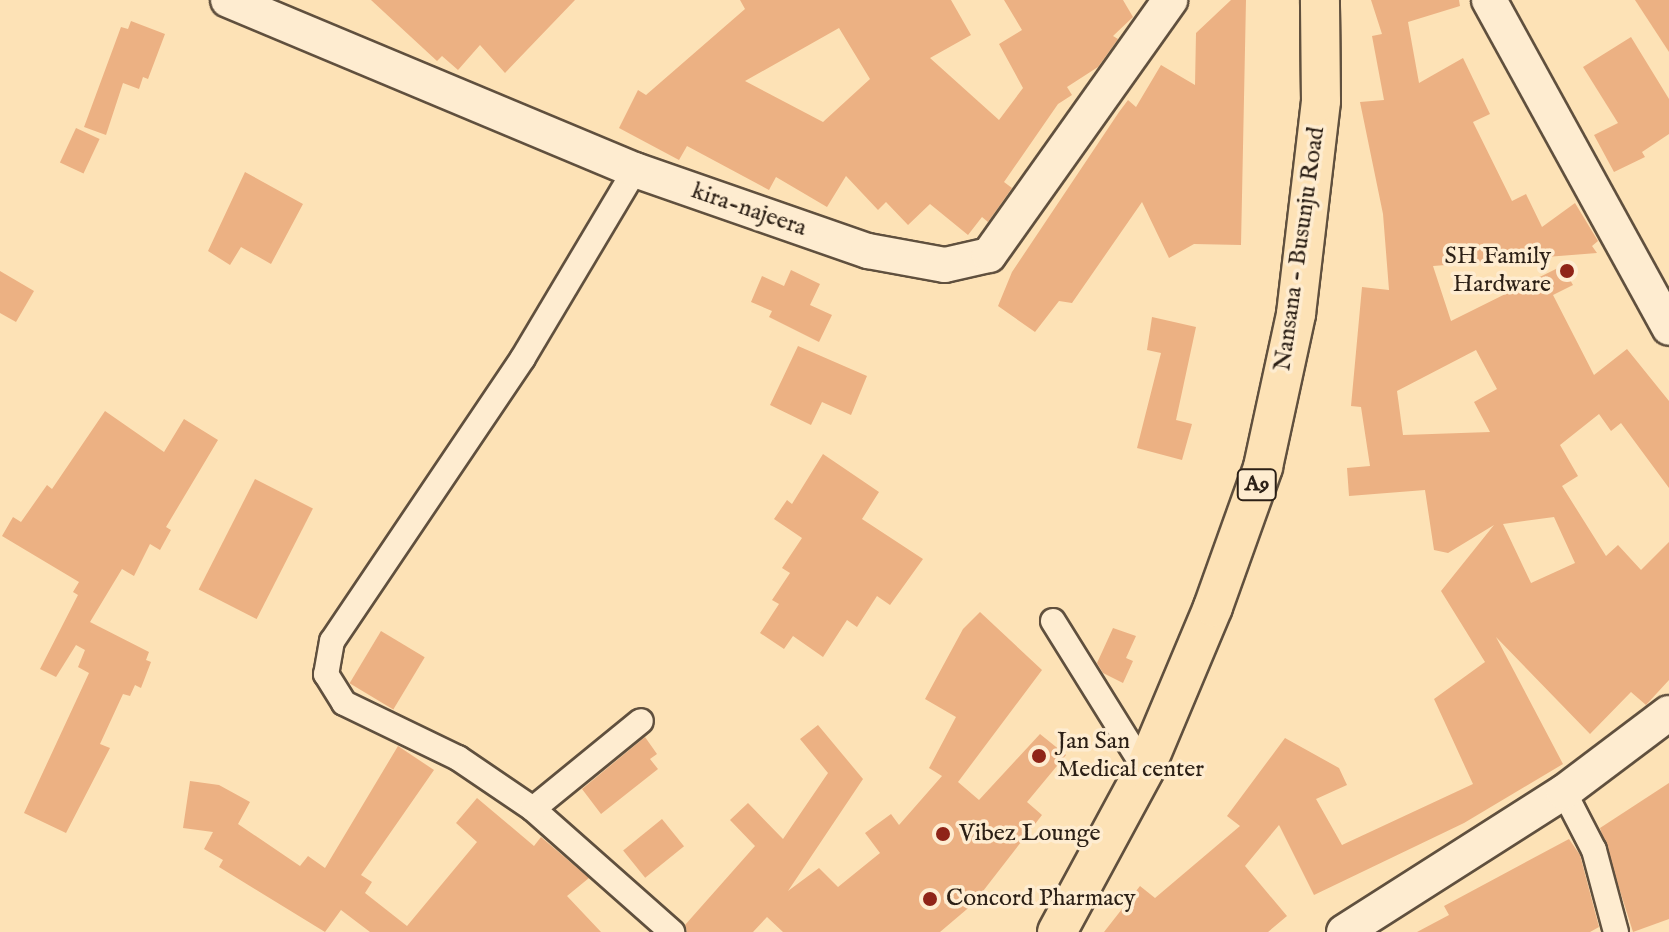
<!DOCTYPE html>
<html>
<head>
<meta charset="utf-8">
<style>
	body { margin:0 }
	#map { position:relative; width:1669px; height:932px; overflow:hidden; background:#fde2b6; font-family:"IM FELL English",serif }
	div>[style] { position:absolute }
	.building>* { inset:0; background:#ecb183; transform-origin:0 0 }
	.roads { filter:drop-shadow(2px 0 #60503e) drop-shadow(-2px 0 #60503e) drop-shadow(0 2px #60503e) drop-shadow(0 -2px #60503e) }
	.street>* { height:24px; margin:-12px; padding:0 12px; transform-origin:12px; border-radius:12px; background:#feecd0 }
	.secondary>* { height:34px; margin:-17px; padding:0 17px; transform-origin:17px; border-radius:17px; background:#feecd0 }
	.primary>* { height:38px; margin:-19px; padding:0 19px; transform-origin:19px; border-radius:19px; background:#fde2b6 }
	.dots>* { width:22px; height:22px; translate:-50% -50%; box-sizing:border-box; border:4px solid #feecd0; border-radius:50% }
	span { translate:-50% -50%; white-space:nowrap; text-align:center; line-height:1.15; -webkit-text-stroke:7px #feecd0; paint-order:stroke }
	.shield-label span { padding:2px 6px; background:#feecd0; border:2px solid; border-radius:6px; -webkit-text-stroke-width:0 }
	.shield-label { font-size:22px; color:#2c2016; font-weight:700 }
	.street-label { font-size:24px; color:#2c2016 }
	.poi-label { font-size:24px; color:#2c2016 }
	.right { translate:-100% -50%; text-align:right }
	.left { translate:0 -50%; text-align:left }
</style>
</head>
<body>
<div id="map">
	<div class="building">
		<i style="clip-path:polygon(371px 0,575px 0,505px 73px,480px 45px,458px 70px,442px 56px,437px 61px)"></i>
		<i style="clip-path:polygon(evenodd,740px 0,951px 0,971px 35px,930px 58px,999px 120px,1023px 88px,999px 44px,1022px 30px,1004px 0,1123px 0,1133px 17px,1113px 36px,1118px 39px,1098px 67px,1067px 87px,1072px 95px,1058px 104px,1004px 182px,1012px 188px,988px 222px,982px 217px,968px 235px,930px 204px,908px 225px,886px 202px,878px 210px,846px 176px,827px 207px,776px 177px,769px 190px,687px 146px,679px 160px,619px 128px,638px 90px,646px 95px,745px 9px,740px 0,839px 28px,870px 79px,823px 122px,745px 81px,839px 28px)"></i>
		<i style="clip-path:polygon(1231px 0,1246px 0,1241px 245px,1194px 244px,1169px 258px,1142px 202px,1072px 303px,1059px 301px,1035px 332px,998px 306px,1012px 272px,1119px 112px,1128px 100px,1136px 107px,1161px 65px,1195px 85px,1196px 33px)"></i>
		<i style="clip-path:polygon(evenodd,1371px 0,1459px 0,1460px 6px,1408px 22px,1419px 83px,1463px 58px,1490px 114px,1473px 122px,1512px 201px,1526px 194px,1542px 227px,1575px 203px,1598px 241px,1592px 246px,1597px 253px,1433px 266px,1451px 321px,1562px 266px,1573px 285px,1553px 295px,1594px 375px,1627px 349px,1669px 401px,1669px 488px,1621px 423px,1611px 431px,1599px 414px,1560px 445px,1578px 476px,1562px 486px,1606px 556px,1618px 545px,1641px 570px,1669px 542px,1669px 680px,1646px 705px,1631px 692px,1590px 734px,1496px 637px,1563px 764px,1464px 823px,1314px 895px,1279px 825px,1245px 866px,1287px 916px,1268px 932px,1104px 932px,1140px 886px,1155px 898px,1240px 826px,1227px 816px,1285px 738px,1339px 768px,1347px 785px,1316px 799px,1342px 845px,1473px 784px,1434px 699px,1485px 662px,1441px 591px,1494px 525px,1448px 553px,1434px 550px,1425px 490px,1349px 496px,1347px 468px,1370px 466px,1361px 407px,1351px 406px,1362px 287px,1389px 290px,1383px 214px,1360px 102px,1384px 100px,1372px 36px,1382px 34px,1371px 0,1476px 350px,1497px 389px,1474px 402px,1490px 432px,1403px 435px,1397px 391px,1476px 350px,1371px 0,1554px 517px,1575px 563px,1531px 583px,1503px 524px,1554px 517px)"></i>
		<i style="clip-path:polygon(1635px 0,1669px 0,1669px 52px)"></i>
		<i style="clip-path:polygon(131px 21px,165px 34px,148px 79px,143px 77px,139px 89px,123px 83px,106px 135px,84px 127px,121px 27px,128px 29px)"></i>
		<i style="clip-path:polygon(1631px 37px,1669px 99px,1669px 134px,1642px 152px,1645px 157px,1614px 172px,1594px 135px,1618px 123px,1583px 67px)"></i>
		<i style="left:76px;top:128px;width:26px;height:38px;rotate:25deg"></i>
		<i style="clip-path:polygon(245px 172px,303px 204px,271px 264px,241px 247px,230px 265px,208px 251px)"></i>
		<i style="clip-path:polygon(791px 270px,820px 284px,810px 305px,832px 315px,819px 342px,769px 317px,772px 311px,751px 302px,762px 276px,784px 286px)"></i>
		<i style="clip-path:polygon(0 271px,34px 291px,16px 322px,0 313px)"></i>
		<i style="clip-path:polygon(1152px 317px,1196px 327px,1176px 420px,1192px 424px,1182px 460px,1137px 448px,1161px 353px,1147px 350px)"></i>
		<i style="clip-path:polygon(798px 346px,867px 376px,851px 415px,822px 402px,811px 425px,770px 405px)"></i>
		<i style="clip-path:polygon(105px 411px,164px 452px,184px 419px,218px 440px,166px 527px,171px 530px,160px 550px,150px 544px,134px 576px,122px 569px,90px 622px,149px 652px,146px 660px,151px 662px,141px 688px,135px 685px,130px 696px,123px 694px,100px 744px,110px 748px,66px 833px,24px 813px,89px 673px,78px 667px,85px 650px,76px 645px,56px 677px,40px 669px,78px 595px,73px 592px,79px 582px,2px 536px,13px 517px,21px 522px,47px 485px,52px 489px)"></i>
		<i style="clip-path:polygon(823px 454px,879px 492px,862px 519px,923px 559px,890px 605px,877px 596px,857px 627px,847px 620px,823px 657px,793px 636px,784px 649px,760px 633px,779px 604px,772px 600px,790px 573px,782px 568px,802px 538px,774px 519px,787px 500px,792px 504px)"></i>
		<i style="left:255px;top:479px;width:65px;height:124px;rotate:27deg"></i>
		<i style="clip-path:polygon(980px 612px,1042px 670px,958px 782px,979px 800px,1040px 734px,1066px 755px,1027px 802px,1042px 815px,973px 904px,940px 932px,783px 932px,767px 917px,753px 932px,687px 932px,685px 925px,755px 846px,730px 820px,748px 803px,783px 839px,828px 773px,800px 739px,818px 725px,863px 779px,788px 891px,819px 868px,838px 887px,880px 853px,865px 833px,891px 814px,899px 825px,942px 776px,929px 768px,956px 717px,925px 699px,963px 629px)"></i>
		<i style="clip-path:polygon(1113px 628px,1136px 636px,1126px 658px,1133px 661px,1123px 683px,1103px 673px,1097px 663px)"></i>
		<i style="left:381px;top:631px;width:51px;height:61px;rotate:31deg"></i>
		<i style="clip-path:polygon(645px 737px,657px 754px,650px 759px,658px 769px,601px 814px,582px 789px)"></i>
		<i style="clip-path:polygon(398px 746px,434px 770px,361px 875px,372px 882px,365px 893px,407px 926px,477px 842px,456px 823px,477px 798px,534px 846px,541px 837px,589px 878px,567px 896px,601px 932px,370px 932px,341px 910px,325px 932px,219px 867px,223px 860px,204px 849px,213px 832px,183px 828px,190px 781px,219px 785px,250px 802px,238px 824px,300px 866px,308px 856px,325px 868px)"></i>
		<i style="clip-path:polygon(1669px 783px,1669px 919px,1633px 932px,1600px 828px)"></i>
		<i style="left:662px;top:819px;width:35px;height:50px;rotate:51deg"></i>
		<i style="clip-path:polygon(1569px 839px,1580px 855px,1599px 927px,1590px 932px,1417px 932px,1449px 915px,1444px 906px)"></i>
	</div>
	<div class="roads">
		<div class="street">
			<i style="left:635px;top:170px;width:219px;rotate:120.8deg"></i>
			<i style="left:523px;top:358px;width:341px;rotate:124deg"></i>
			<i style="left:332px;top:641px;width:34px;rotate:100deg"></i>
			<i style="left:326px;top:674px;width:34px;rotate:58deg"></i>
			<i style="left:344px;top:703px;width:127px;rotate:25.8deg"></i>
			<i style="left:458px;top:758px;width:91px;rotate:34.2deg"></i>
			<i style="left:533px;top:809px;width:186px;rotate:41.5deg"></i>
			<i style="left:1053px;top:621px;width:174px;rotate:58.1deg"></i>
			<i style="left:1564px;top:792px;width:65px;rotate:62.7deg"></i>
			<i style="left:1594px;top:850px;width:85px;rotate:75deg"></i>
			<i style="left:533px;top:809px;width:139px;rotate:-39.2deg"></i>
		</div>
		<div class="secondary">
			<i style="left:228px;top:0;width:441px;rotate:22.7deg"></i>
			<i style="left:635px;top:170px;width:247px;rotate:19.2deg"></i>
			<i style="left:868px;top:251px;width:78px;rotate:10.3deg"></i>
			<i style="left:945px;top:265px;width:45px;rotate:-12.8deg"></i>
			<i style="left:989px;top:255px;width:313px;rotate:-54.6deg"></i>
			<i style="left:1489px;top:0;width:374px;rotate:61.2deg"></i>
			<i style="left:1344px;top:932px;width:261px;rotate:-32.5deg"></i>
			<i style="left:1564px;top:792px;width:131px;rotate:-37deg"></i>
		</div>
		<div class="primary">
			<i style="left:1057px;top:932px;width:185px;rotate:-61.6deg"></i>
			<i style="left:1145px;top:769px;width:176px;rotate:-67.2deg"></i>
			<i style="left:1213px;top:607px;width:149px;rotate:-70.3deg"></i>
			<i style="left:1263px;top:467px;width:157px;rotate:-77.8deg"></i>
			<i style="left:1296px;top:314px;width:214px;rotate:-83.3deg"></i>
			<i style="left:1321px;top:101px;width:101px;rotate:-90.6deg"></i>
		</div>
	</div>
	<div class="dots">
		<i style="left:1567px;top:271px;background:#8f2418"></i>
		<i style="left:1039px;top:756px;background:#8f2418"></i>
		<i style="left:943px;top:834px;background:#8f2418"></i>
		<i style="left:930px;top:899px;background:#8f2418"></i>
	</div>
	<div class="shield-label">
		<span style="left:1257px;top:485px">A9</span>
	</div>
	<div class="street-label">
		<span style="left:749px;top:210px;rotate:19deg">kira-najeera</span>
		<span style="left:1300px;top:249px;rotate:-82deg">Nansana - Busunju Road</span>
	</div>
	<div class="poi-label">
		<span class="right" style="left:1551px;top:271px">SH Family<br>Hardware</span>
		<span class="left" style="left:1057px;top:756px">Jan San<br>Medical center</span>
		<span class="left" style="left:959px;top:834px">Vibez Lounge</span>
		<span class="left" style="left:946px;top:899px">Concord Pharmacy</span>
	</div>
</div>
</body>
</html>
